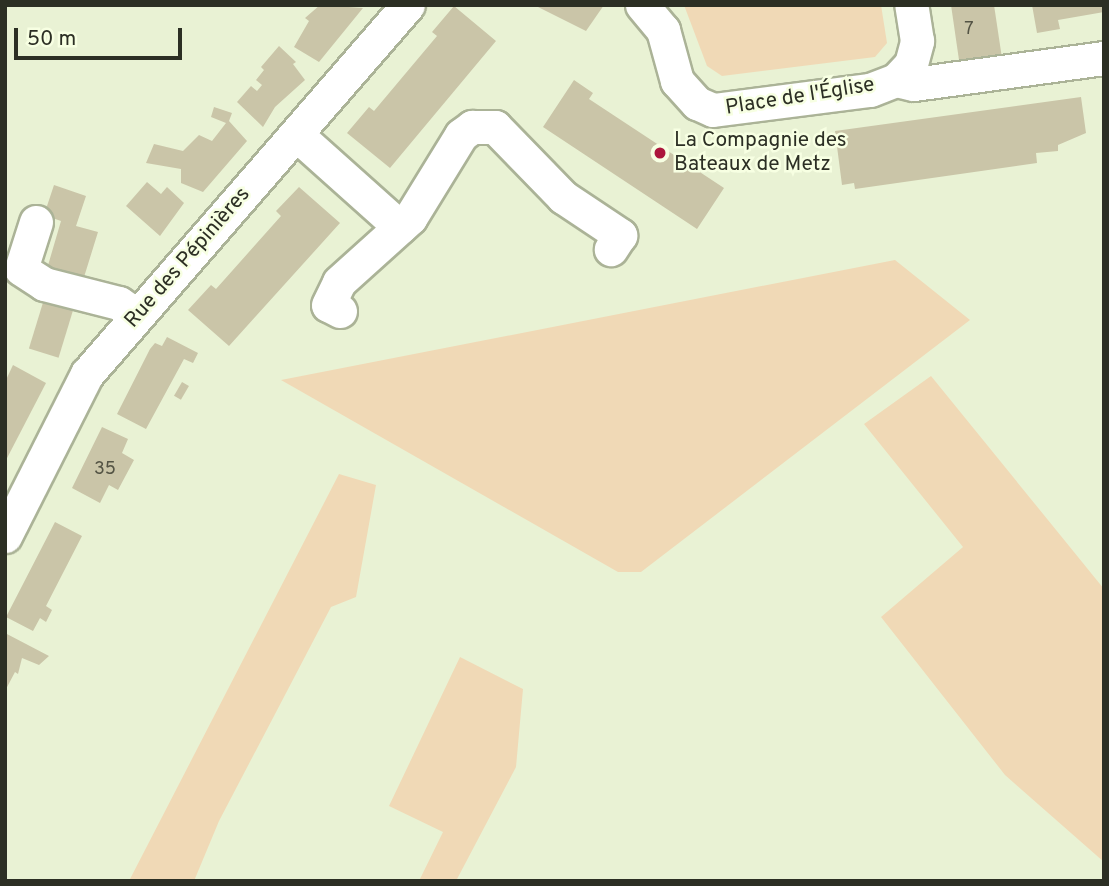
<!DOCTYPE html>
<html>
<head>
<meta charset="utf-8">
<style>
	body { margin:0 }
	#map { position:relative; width:1109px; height:886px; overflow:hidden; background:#e9f2d4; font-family:Overpass,sans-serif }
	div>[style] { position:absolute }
	.green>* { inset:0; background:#f0d9b6 }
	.building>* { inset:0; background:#cac5a8; transform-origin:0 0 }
	.roads { filter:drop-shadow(2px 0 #abb397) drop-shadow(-2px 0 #abb397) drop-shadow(0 2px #abb397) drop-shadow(0 -2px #abb397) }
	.minor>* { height:33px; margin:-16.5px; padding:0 16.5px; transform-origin:16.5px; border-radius:16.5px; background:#fff }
	.dots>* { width:19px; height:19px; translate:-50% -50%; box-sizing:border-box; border:4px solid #f7ffe2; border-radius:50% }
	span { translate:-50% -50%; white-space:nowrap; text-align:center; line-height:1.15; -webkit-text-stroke:5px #f7ffe2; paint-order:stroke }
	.number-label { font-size:18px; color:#545445 }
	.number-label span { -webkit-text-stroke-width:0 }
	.street-label { font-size:21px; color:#2c2f24 }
	.poi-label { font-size:21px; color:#2c2f24 }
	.left { translate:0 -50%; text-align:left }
	.frame { position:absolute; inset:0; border:7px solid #2c2f24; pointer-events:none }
	.scale { position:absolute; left:14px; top:28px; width:168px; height:32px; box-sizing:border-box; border:4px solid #2c2f24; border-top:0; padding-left:9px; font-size:21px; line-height:24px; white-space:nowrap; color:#2c2f24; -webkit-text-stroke:5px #f7ffe2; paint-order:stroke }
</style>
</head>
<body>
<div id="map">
	<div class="green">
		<i style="clip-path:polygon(684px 5px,881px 5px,887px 43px,875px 57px,722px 76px,707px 66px)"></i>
		<i style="clip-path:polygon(895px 260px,970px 320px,641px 572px,618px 572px,281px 380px)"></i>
		<i style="clip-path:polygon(931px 376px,1104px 589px,1104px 862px,1005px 775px,881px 617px,963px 547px,864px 424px)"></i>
		<i style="clip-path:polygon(339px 474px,376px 485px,356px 597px,331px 607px,219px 821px,194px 881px,129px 881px)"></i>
		<i style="clip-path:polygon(460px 657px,523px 689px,516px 767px,456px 881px,419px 881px,443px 832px,389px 806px)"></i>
	</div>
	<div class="building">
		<i style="clip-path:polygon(320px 5px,363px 8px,319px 62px,294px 47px,309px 21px,305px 18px)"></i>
		<i style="clip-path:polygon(534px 5px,604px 5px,586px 31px)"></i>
		<i style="clip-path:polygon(951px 5px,994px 5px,1003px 65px,959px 60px)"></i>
		<i style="clip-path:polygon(1032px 5px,1104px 5px,1104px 12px,1058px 20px,1060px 29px,1037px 33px)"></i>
		<i style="clip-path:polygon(454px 6px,496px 41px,390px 168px,347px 133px,369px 107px,374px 111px,437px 36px,432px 32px)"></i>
		<i style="clip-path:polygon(279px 46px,296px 62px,293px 64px,305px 80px,275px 107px,263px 127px,237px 102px,251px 86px,257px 91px,262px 85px,256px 80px,264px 70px,261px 67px)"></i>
		<i style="clip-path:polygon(574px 80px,593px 93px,589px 99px,724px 188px,697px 229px,543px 127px)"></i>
		<i style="clip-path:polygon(1081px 97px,1086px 133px,1058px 145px,1058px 151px,1036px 153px,1037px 163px,855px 189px,854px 183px,842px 185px,835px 131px)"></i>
		<i style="clip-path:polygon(214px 107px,232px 113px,229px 121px,247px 141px,203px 192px,181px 183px,181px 169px,146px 163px,154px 144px,183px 151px,199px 135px,212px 141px,226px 123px,211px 117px)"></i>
		<i style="clip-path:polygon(147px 182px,161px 194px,167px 187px,184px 203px,160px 236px,126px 206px)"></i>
		<i style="clip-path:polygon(54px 185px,86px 196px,76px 226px,98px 232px,80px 290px,44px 279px,61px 221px,44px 215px)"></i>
		<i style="clip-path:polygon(299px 187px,340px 223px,229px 346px,188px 310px,211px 285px,216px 289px,281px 216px,276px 211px)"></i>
		<i style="left:45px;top:296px;width:31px;height:55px;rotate:17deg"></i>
		<i style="clip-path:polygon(167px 337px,198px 353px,193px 363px,184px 359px,146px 429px,117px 414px,150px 349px,155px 343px,162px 346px)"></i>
		<i style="clip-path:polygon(13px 365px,46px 383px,5px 462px,5px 382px)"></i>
		<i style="left:182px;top:382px;width:8px;height:16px;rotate:30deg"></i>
		<i style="clip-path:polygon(102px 427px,128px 439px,122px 453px,134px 460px,118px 490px,109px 485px,100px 503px,72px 488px)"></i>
		<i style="clip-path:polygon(55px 522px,82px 536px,46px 606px,52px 610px,46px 622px,40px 618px,33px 631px,6px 617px)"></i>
		<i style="clip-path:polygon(5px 633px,49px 656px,39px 665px,22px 658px,18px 674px,15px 672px,5px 691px)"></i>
	</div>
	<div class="roads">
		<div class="minor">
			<i style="left:642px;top:5px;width:33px;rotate:50deg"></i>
			<i style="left:663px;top:30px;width:53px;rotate:74.6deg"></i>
			<i style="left:677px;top:81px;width:30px;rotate:48deg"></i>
			<i style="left:697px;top:103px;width:17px;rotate:24deg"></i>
			<i style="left:713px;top:110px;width:158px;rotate:-7.3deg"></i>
			<i style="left:870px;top:90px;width:28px;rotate:-21deg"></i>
			<i style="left:896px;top:80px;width:22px;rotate:-47deg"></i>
			<i style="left:911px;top:64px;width:24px;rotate:-75deg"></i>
			<i style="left:917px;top:41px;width:36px;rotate:-99deg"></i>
			<i style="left:896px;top:80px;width:18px;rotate:13deg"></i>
			<i style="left:914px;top:84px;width:192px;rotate:-7.8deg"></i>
			<i style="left:297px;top:135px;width:138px;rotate:41.8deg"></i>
			<i style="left:36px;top:222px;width:49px;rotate:107.7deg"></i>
			<i style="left:21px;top:269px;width:27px;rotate:33deg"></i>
			<i style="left:44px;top:284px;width:77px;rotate:14.2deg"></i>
			<i style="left:119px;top:303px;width:21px;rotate:35deg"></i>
			<i style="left:340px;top:311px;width:13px;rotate:-153deg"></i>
			<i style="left:328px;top:305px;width:25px;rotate:-64deg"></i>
			<i style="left:339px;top:282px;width:96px;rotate:-42deg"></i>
			<i style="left:410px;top:218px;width:97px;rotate:-58.4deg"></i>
			<i style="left:461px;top:135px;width:14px;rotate:-36deg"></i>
			<i style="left:472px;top:127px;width:23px"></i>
			<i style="left:495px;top:127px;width:98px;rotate:45.8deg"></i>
			<i style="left:563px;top:197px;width:69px;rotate:33.7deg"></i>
			<i style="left:620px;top:235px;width:17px;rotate:123deg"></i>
			<i style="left:5px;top:536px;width:182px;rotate:-63.2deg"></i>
			<i style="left:87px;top:374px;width:489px;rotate:-49deg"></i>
		</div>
	</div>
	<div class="dots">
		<i style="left:660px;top:153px;background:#ac173d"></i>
	</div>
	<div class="number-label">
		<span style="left:969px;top:30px">7</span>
		<span style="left:105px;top:470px">35</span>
	</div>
	<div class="street-label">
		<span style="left:800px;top:97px;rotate:-9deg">Place de l'Église</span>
		<span style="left:188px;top:258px;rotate:-49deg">Rue des Pépinières</span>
	</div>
	<div class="poi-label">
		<span class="left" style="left:674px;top:153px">La Compagnie des<br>Bateaux de Metz</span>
	</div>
	<div class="frame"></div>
	<div class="scale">50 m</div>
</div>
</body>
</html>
